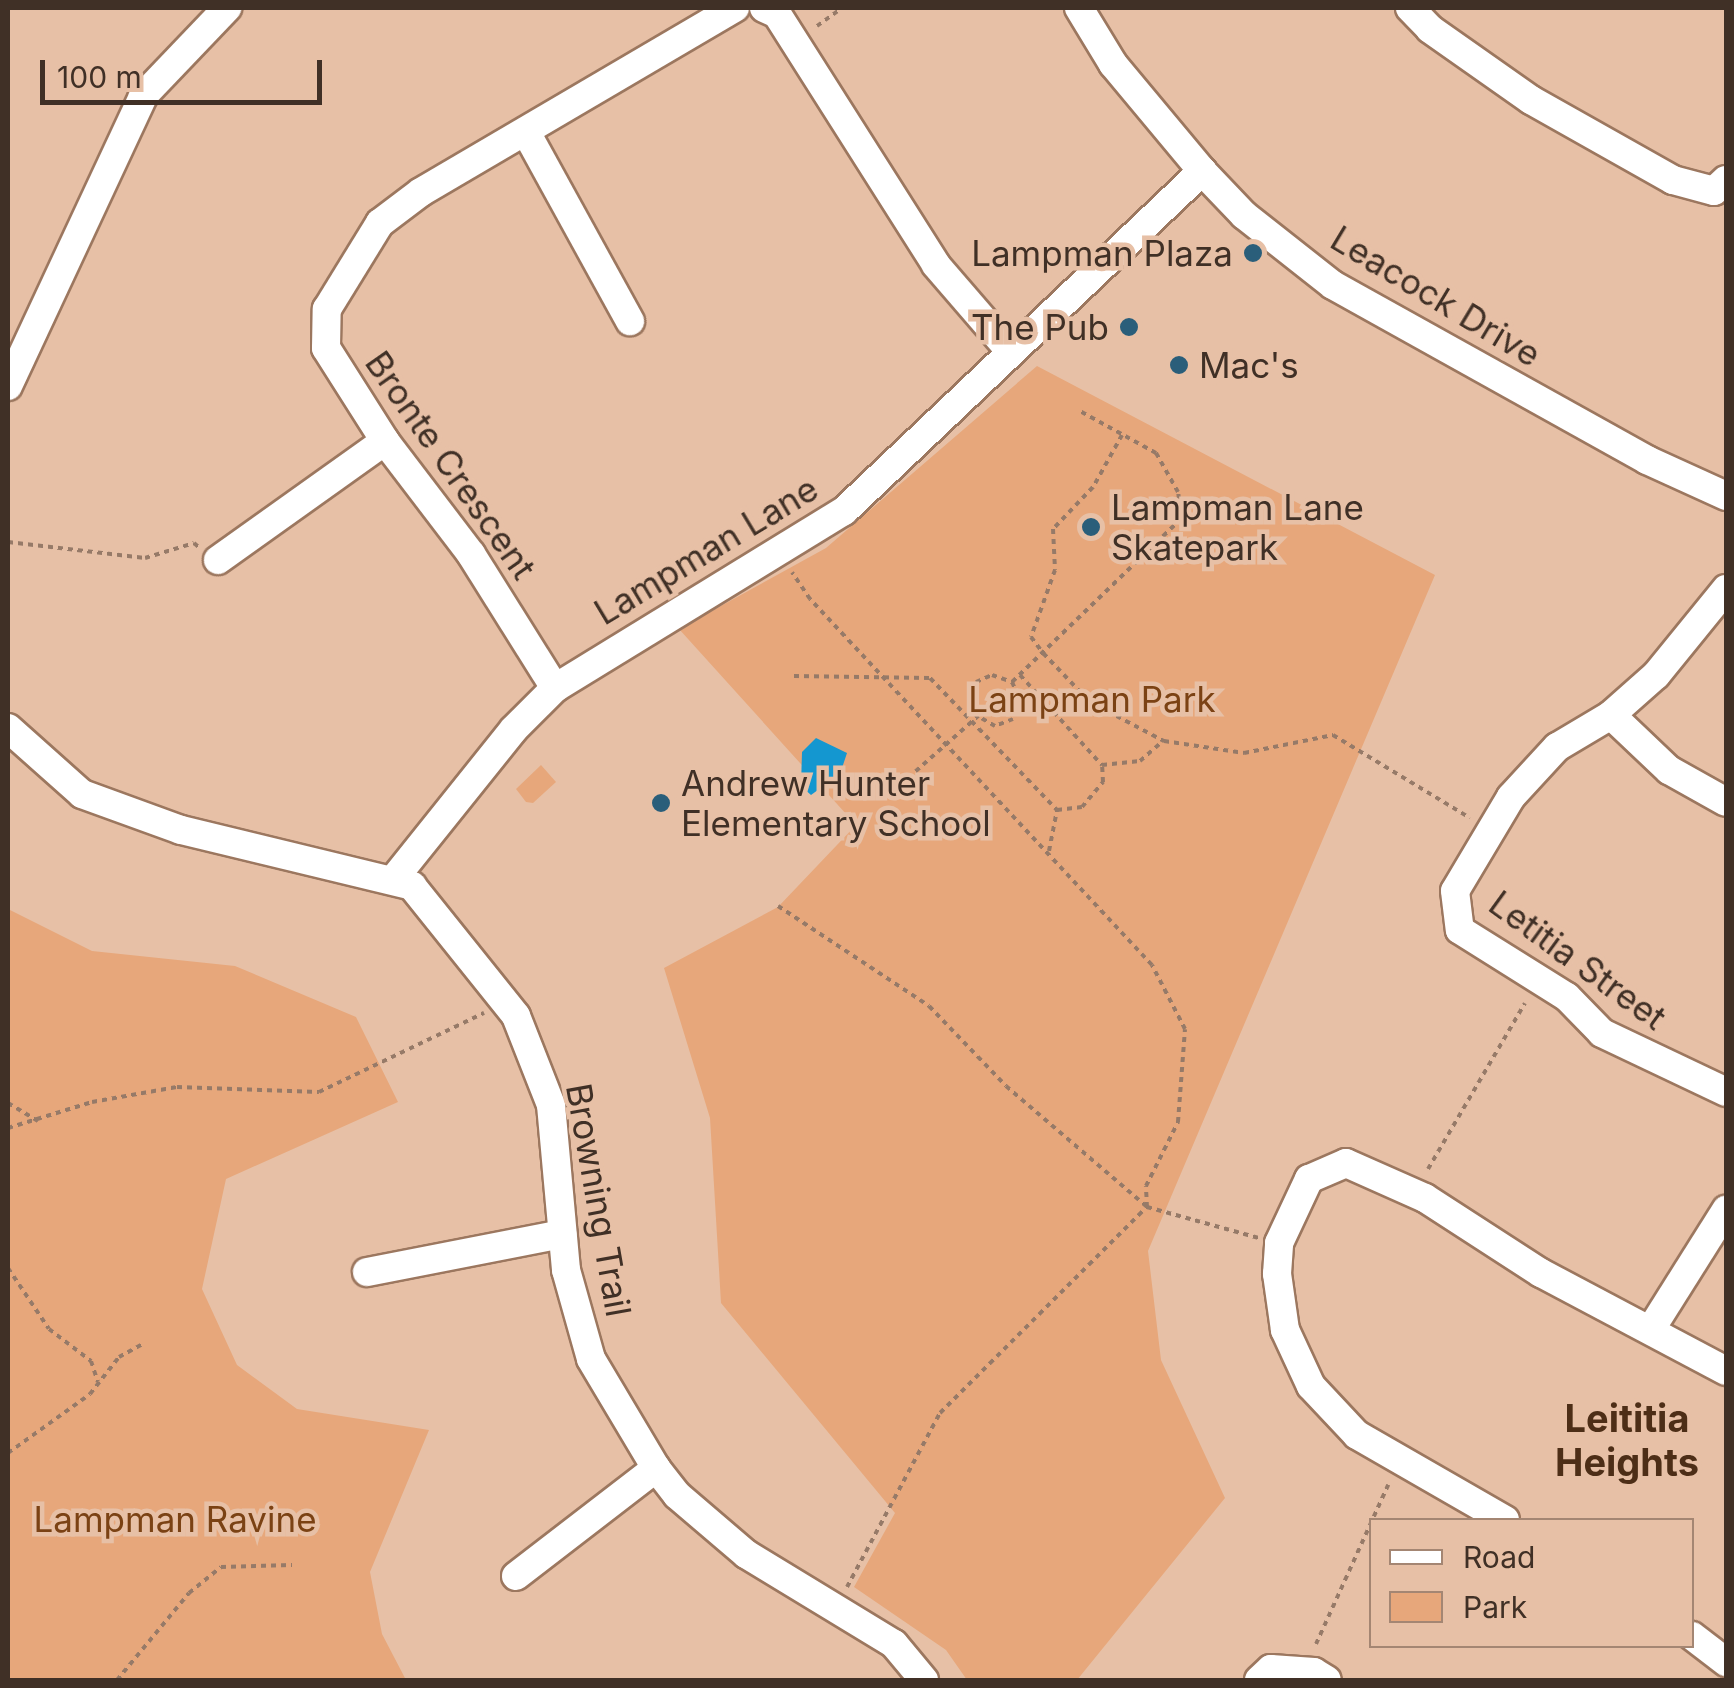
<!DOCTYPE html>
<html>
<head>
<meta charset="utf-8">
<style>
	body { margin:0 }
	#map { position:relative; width:1734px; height:1688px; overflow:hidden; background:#e7c0a6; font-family:Inter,sans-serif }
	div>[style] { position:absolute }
	.green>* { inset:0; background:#e7a77b }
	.water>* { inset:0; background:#1497d0 }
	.path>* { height:4px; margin-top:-2px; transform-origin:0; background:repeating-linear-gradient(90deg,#967a68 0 5px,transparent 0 10px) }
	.roads { filter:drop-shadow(2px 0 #9c775f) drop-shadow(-2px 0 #9c775f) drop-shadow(0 2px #9c775f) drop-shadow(0 -2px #9c775f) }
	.minor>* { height:28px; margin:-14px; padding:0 14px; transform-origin:14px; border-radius:14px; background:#fff }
	.dots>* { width:28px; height:28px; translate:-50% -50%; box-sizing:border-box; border:5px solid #e7c0a6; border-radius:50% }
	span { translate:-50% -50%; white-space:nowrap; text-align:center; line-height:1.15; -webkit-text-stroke:9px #e7c0a6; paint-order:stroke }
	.poi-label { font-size:35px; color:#403026 }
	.right { translate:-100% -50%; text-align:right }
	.left { translate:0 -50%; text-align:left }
	.street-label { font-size:35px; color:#403026 }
	.park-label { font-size:35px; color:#7b4214 }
	.neighbourhood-label { font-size:38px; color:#4d2e17; font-weight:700 }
	.frame { position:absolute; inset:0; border:10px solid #403026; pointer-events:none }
	.legend { position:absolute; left:1369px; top:1518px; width:325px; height:130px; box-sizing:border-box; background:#e7c0a6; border:2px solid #a48673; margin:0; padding:12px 18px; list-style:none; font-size:30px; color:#403026 }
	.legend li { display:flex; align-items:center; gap:20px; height:50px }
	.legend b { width:50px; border:2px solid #a48673 }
	.scale { position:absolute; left:40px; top:60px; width:282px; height:45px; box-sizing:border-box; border:5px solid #403026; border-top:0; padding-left:12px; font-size:30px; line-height:35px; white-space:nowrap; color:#403026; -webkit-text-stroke:8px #e7c0a6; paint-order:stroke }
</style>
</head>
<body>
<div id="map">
	<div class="green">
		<i style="clip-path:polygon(1037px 366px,1435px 575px,1148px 1251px,1161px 1360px,1225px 1498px,1077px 1680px,967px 1680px,946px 1650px,854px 1587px,895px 1513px,721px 1303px,710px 1118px,664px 968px,778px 907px,856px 825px,679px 629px,826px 548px)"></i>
		<i style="clip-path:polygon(541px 765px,556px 782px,533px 803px,526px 802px,516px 789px)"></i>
		<i style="clip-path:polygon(8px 909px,92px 951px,235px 966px,356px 1017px,398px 1102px,226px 1179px,202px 1289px,237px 1365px,297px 1409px,429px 1430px,370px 1572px,382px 1634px,406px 1680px,8px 1680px)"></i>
	</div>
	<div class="water">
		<i style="clip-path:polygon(816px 738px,847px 753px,840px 774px,811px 795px,801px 786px,802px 752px)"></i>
	</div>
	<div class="path">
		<i style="left:817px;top:26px;width:31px;rotate:-36deg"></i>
		<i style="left:1122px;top:435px;width:60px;rotate:119.1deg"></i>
		<i style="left:1093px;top:487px;width:58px;rotate:133.6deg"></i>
		<i style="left:1053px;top:529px;width:41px;rotate:87.2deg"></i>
		<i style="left:1055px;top:570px;width:71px;rotate:109.7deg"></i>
		<i style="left:1031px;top:637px;width:20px;rotate:53deg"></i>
		<i style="left:1043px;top:653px;width:68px;rotate:46.2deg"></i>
		<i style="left:1090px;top:702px;width:84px;rotate:27.8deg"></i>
		<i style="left:1164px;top:741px;width:81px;rotate:8.5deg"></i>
		<i style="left:1244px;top:753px;width:91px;rotate:-11.4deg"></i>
		<i style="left:1333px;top:735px;width:160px;rotate:31.2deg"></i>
		<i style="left:8px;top:542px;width:138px;rotate:6.7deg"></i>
		<i style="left:145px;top:558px;width:51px;rotate:-17deg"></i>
		<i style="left:194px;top:543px;width:9px;rotate:41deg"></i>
		<i style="left:1020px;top:675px;width:122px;rotate:47.7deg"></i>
		<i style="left:794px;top:676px;width:136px;rotate:0.8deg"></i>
		<i style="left:930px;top:678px;width:183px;rotate:46.1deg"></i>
		<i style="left:1012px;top:682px;width:235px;rotate:-44deg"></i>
		<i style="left:1181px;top:519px;width:27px;rotate:-96deg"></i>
		<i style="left:1178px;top:492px;width:45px;rotate:-119.4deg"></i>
		<i style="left:1156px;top:453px;width:87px;rotate:-151.1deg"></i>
		<i style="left:865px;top:783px;width:43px;rotate:-6.6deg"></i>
		<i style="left:908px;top:778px;width:94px;rotate:-41.5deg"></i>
		<i style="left:978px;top:716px;width:17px;rotate:-115deg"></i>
		<i style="left:971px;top:701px;width:20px;rotate:-75deg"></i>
		<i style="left:976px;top:682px;width:17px;rotate:-24deg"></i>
		<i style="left:992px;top:675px;width:21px;rotate:19deg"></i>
		<i style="left:1012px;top:682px;width:22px;rotate:66deg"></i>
		<i style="left:1021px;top:702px;width:19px;rotate:115deg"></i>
		<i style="left:1013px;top:719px;width:19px;rotate:159deg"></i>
		<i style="left:995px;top:726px;width:20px;rotate:-150deg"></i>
		<i style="left:1049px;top:851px;width:42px;rotate:-79deg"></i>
		<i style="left:1057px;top:810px;width:25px;rotate:-7deg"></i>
		<i style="left:1082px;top:807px;width:33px;rotate:-50deg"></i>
		<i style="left:1103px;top:782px;width:17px;rotate:-93deg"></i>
		<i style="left:1102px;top:765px;width:38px;rotate:-6deg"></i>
		<i style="left:1140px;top:761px;width:30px;rotate:-41deg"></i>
		<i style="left:778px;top:906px;width:181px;rotate:33.5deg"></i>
		<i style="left:929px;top:1006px;width:111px;rotate:46.1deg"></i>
		<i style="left:1006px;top:1086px;width:186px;rotate:40.6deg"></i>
		<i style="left:1147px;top:1207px;width:21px;rotate:-93deg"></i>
		<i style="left:1146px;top:1186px;width:72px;rotate:-63.4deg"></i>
		<i style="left:1178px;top:1122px;width:93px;rotate:-85.7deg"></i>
		<i style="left:1185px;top:1029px;width:72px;rotate:-117.3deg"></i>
		<i style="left:1152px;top:965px;width:501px;rotate:-133.06deg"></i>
		<i style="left:810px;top:599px;width:32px;rotate:-124deg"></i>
		<i style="left:8px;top:1103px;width:35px;rotate:31deg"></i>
		<i style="left:8px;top:1128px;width:88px;rotate:-17.2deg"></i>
		<i style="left:92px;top:1102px;width:86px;rotate:-10deg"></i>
		<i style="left:177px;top:1087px;width:142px;rotate:2deg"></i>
		<i style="left:319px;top:1092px;width:183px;rotate:-25.6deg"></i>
		<i style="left:1428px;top:1169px;width:192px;rotate:-59.7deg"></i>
		<i style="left:8px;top:1268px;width:73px;rotate:56.1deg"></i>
		<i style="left:49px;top:1329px;width:53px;rotate:37.3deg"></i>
		<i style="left:91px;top:1361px;width:22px;rotate:72deg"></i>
		<i style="left:8px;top:1453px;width:101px;rotate:-35.7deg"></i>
		<i style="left:90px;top:1394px;width:47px;rotate:-51.9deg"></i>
		<i style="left:119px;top:1357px;width:26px;rotate:-29deg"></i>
		<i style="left:847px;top:1587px;width:197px;rotate:-61.9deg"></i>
		<i style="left:940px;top:1413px;width:292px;rotate:-44.9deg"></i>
		<i style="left:1147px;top:1207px;width:116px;rotate:15.5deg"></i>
		<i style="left:1316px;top:1644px;width:175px;rotate:-65.6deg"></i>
		<i style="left:117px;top:1680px;width:113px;rotate:-50.4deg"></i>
		<i style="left:189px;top:1593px;width:41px;rotate:-39.1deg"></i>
		<i style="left:221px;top:1567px;width:71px;rotate:-1.6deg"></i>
	</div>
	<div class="roads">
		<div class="minor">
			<i style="left:764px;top:8px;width:14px;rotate:25deg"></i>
			<i style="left:777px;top:14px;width:297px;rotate:57.6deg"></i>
			<i style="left:936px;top:265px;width:115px;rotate:49.2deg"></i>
			<i style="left:1079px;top:8px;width:66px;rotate:58.7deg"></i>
			<i style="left:1113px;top:64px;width:139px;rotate:50.2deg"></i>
			<i style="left:1202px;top:171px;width:61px;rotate:46.3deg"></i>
			<i style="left:1244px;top:215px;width:113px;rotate:38.2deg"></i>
			<i style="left:1333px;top:285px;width:359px;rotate:29.1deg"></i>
			<i style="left:1647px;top:460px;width:87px;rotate:24.5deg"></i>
			<i style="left:1410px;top:8px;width:29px;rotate:46deg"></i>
			<i style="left:1430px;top:29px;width:123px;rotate:35.1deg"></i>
			<i style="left:1531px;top:100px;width:163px;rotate:29.4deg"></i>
			<i style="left:1673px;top:180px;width:42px;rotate:15deg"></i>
			<i style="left:1714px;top:191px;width:16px;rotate:-43deg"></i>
			<i style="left:526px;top:132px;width:216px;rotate:61.2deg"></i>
			<i style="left:8px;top:386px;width:320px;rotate:-65deg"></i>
			<i style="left:143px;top:96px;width:122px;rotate:-46.3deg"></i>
			<i style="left:218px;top:560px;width:205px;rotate:-35.5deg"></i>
			<i style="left:1726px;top:589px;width:111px;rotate:129.1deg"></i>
			<i style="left:1656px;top:675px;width:60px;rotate:138.4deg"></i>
			<i style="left:1611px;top:715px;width:63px;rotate:149.3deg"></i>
			<i style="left:1557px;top:747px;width:68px;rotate:132.6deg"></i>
			<i style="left:1511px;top:797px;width:109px;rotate:120.8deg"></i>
			<i style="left:1455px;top:891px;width:39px;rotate:83deg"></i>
			<i style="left:1460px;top:930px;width:126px;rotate:32.1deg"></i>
			<i style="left:1567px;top:997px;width:50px;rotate:45.8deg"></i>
			<i style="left:1602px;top:1033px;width:137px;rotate:25.4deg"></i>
			<i style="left:555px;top:688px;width:158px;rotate:-122.1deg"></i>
			<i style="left:471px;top:554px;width:142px;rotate:-127.3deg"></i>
			<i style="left:385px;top:441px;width:110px;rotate:-122.4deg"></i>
			<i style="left:326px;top:348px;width:39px;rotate:-89deg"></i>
			<i style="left:327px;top:309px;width:101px;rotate:-58.4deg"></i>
			<i style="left:380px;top:223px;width:51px;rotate:-37.1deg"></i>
			<i style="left:421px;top:192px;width:364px;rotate:-30.4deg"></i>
			<i style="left:1611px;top:715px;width:80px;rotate:43.5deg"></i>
			<i style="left:1669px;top:770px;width:65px;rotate:29.3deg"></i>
			<i style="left:8px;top:728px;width:99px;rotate:41.7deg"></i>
			<i style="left:82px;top:794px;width:105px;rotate:20deg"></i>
			<i style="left:181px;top:830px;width:238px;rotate:13.6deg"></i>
			<i style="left:412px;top:886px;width:166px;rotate:51.3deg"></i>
			<i style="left:516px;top:1016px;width:96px;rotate:68.5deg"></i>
			<i style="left:551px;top:1105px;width:166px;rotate:84.8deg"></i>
			<i style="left:566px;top:1270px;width:92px;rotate:74.3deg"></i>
			<i style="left:591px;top:1359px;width:127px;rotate:59.2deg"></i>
			<i style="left:656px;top:1468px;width:34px;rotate:52deg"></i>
			<i style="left:677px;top:1495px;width:91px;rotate:40.5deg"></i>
			<i style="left:746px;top:1554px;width:173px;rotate:31.3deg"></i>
			<i style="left:894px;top:1644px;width:47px;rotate:50.2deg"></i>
			<i style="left:393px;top:880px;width:193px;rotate:-51.3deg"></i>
			<i style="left:514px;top:729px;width:58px;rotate:-45deg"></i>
			<i style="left:555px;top:688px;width:339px;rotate:-31.5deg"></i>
			<i style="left:844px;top:511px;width:494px;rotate:-43.5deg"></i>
			<i style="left:367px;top:1272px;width:199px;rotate:-11deg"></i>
			<i style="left:1651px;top:1329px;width:141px;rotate:-57.8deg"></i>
			<i style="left:1505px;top:1520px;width:171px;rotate:-150.1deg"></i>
			<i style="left:1357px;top:1435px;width:67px;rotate:-133.2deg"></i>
			<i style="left:1311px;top:1386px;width:62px;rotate:-114.9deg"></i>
			<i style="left:1285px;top:1330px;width:57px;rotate:-98.1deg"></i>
			<i style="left:1277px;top:1274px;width:31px;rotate:-86deg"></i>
			<i style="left:1279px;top:1243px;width:71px;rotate:-64.9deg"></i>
			<i style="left:1309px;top:1179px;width:40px;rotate:-23.4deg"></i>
			<i style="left:1346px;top:1163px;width:86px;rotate:23.9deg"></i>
			<i style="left:1425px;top:1198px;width:138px;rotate:32.9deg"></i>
			<i style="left:1541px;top:1273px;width:209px;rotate:27.9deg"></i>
			<i style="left:516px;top:1576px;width:177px;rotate:-37.6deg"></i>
			<i style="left:1692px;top:1636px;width:43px;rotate:37.4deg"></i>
			<i style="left:1259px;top:1680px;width:16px;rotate:-43deg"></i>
			<i style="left:1271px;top:1669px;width:43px;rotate:4deg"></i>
			<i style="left:1314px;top:1672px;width:15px;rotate:32deg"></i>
		</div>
	</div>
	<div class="dots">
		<i style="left:1253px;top:253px;background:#2a5e7a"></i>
		<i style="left:1129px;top:327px;background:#2a5e7a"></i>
		<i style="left:1179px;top:365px;background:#2a5e7a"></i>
		<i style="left:1091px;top:527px;background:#2a5e7a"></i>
		<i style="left:661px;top:803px;background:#2a5e7a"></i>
	</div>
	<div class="poi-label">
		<span class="right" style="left:1233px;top:253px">Lampman Plaza</span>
		<span class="right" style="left:1109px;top:327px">The Pub</span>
		<span class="left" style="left:1199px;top:365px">Mac's</span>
		<span class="left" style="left:1111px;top:527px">Lampman Lane<br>Skatepark</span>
		<span class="left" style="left:681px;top:803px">Andrew Hunter<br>Elementary School</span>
	</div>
	<div class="street-label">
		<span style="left:1436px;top:296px;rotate:31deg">Leacock Drive</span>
		<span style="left:451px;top:465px;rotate:55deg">Bronte Crescent</span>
		<span style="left:706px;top:550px;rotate:-31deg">Lampman Lane</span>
		<span style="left:1578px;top:960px;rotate:36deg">Letitia Street</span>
		<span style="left:599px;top:1200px;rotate:80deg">Browning Trail</span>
	</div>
	<div class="park-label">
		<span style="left:1092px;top:699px">Lampman Park</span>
		<span style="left:175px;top:1519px">Lampman Ravine</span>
	</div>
	<div class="neighbourhood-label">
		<span style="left:1627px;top:1441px">Leititia<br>Heights</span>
	</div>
	<div class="frame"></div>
	<ul class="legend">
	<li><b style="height:12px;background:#fff"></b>Road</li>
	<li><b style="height:28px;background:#e7a77b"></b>Park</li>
	</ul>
	<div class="scale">100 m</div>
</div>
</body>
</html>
